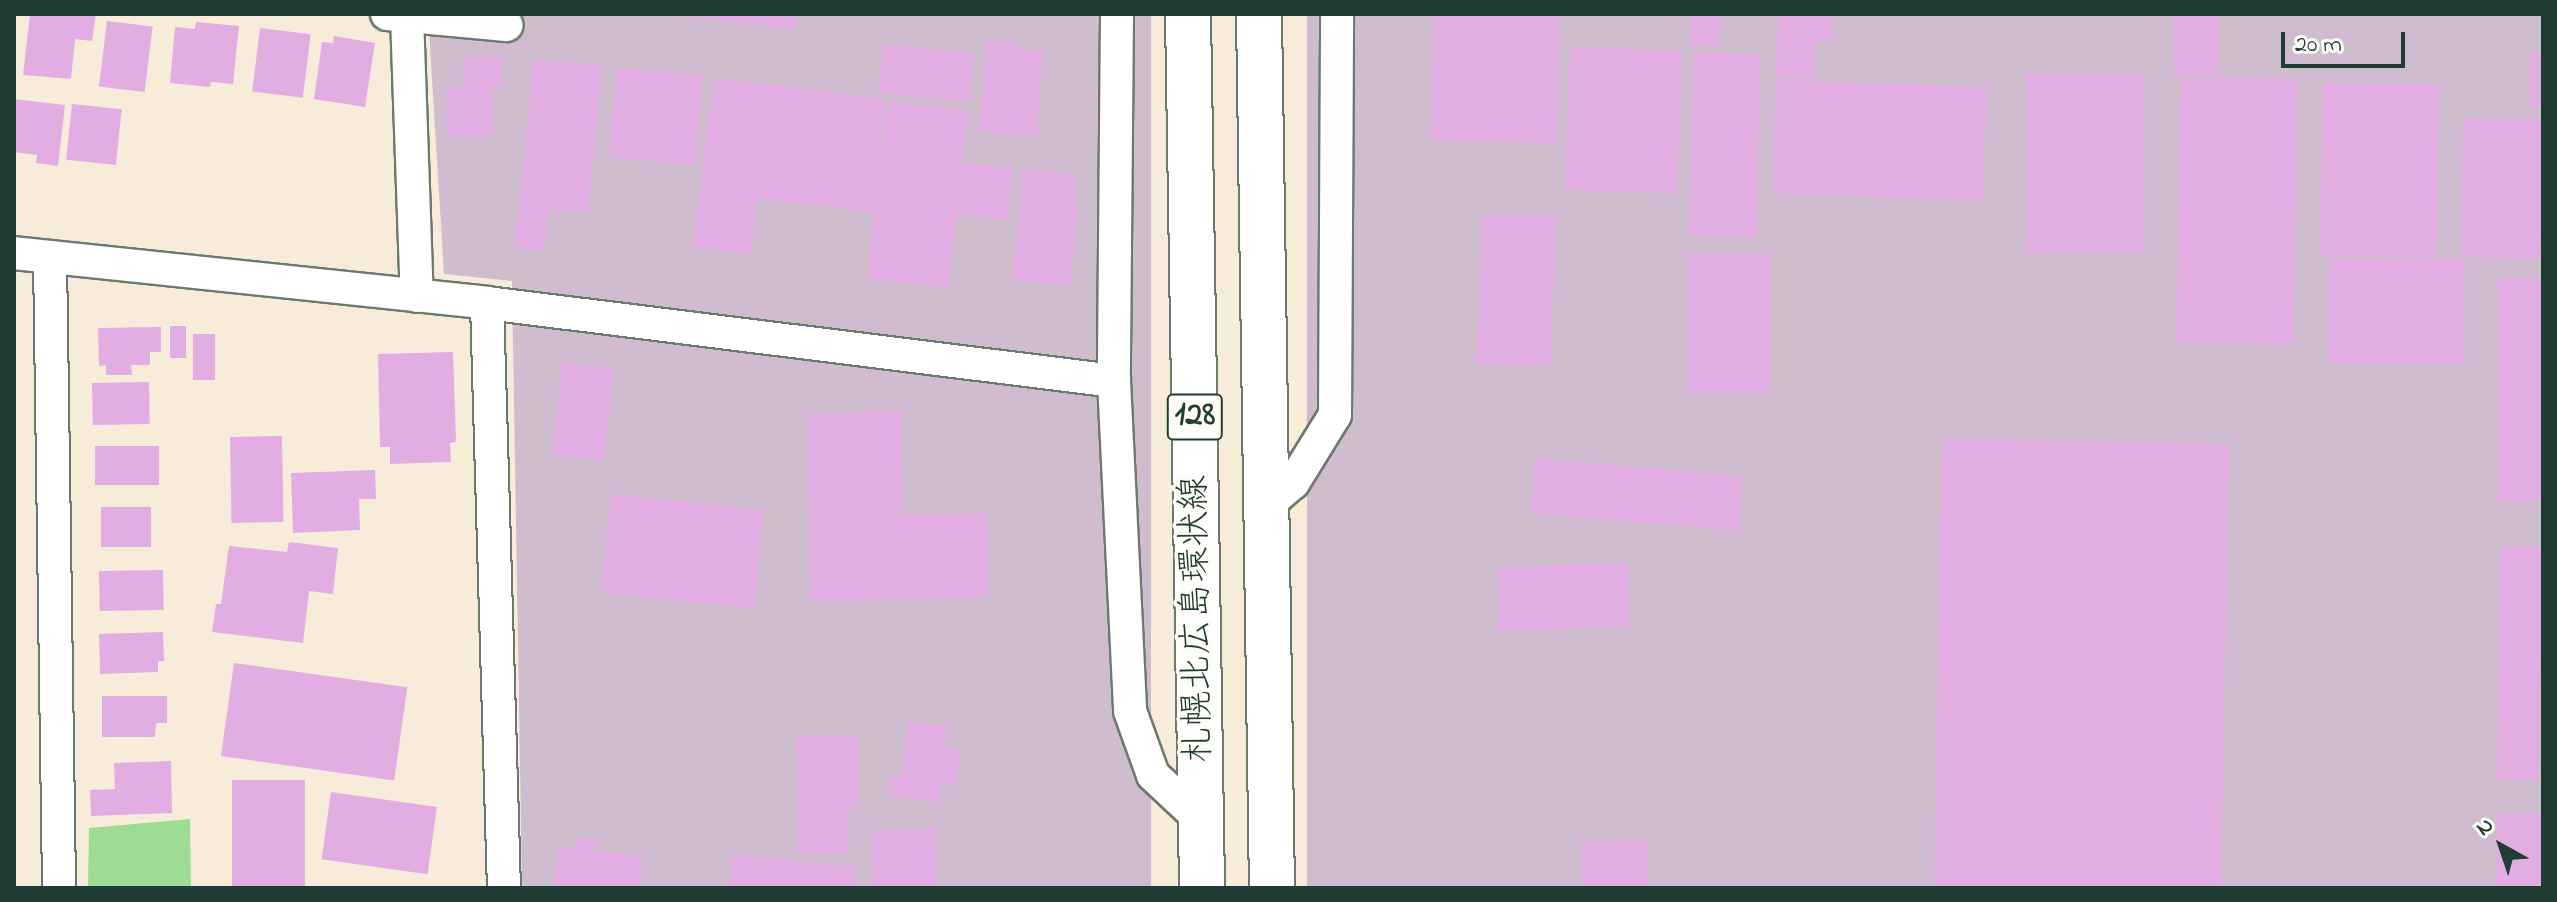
<!DOCTYPE html>
<html>
<head>
<meta charset="utf-8">
<style>
	body { margin:0 }
	#map { position:relative; width:2557px; height:902px; overflow:hidden; background:#f7ecd9; font-family:"Indie Flower","Klee One",sans-serif }
	div>[style] { position:absolute }
	.industrial>* { inset:0; background:#cfbdcf; transform-origin:0 0 }
	.green>* { inset:0; background:#9ddc92 }
	.building>* { inset:0; background:#e2ade2; transform-origin:0 0 }
	.roads { filter:drop-shadow(2px 0 #6b7a6e) drop-shadow(-2px 0 #6b7a6e) drop-shadow(0 2px #6b7a6e) drop-shadow(0 -2px #6b7a6e) }
	.street>* { height:32px; margin:-16px; padding:0 16px; transform-origin:16px; border-radius:16px; background:#fff }
	.primary>* { height:44px; margin:-22px; padding:0 22px; transform-origin:22px; border-radius:22px; background:#fff }
	span { translate:-50% -50%; white-space:nowrap; text-align:center; line-height:1.15; -webkit-text-stroke:7px #fdfcf7; paint-order:stroke }
	.shield-label span { padding:2px 6px; background:#fdfcf7; border:2px solid; border-radius:6px; -webkit-text-stroke-width:0 }
	.shield-label { font-size:34px; color:#1f3d34; font-weight:700 }
	.street-label { font-size:36px; color:#1f3d34 }
	.frame { position:absolute; inset:0; border:16px solid #1f3d34; pointer-events:none }
	.north { position:absolute; left:2461px; top:806px; width:80px; height:80px; -webkit-text-stroke:6px #fdfcf7; paint-order:stroke; rotate:320deg; font-size:22px; font-weight:700; line-height:32px; text-align:center; color:#1f3d34 }
	.north::after { content:''; display:block; margin:auto; width:28px; height:36px; background:#1f3d34; clip-path:polygon(50% 0,100% 100%,50% 72%,0 100%) }
	.scale { position:absolute; left:2281px; top:32px; width:124px; height:36px; box-sizing:border-box; border:4px solid #1f3d34; border-top:0; padding-left:10px; font-size:24px; line-height:28px; white-space:nowrap; color:#1f3d34; -webkit-text-stroke:6px #fdfcf7; paint-order:stroke }
</style>
</head>
<body>
<div id="map">
	<div class="industrial">
		<i style="clip-path:polygon(428px 14px,1151px 14px,1151px 888px,522px 888px,512px 281px,444px 274px)"></i>
		<i style="left:1307px;top:14px;width:1236px;height:874px"></i>
	</div>
	<div class="green">
		<i style="clip-path:polygon(190px 819px,191px 888px,88px 888px,89px 828px)"></i>
	</div>
	<div class="building">
		<i style="clip-path:polygon(30px 14px,96px 14px,92px 41px,75px 39px,71px 79px,23px 75px)"></i>
		<i style="clip-path:polygon(671px 14px,797px 14px,796px 30px)"></i>
		<i style="left:1690px;top:14px;width:30px;height:32px"></i>
		<i style="clip-path:polygon(1778px 14px,1832px 14px,1831px 42px,1816px 42px,1814px 79px,1776px 78px)"></i>
		<i style="left:2174px;top:14px;width:45px;height:60px"></i>
		<i style="left:1433px;top:15px;width:127px;height:126px;rotate:1deg"></i>
		<i style="left:107px;top:21px;width:46px;height:66px;rotate:7deg"></i>
		<i style="clip-path:polygon(196px 22px,239px 26px,233px 84px,211px 82px,210px 87px,170px 83px,175px 27px,195px 29px)"></i>
		<i style="left:260px;top:28px;width:51px;height:64px;rotate:7deg"></i>
		<i style="clip-path:polygon(334px 36px,375px 43px,365px 107px,314px 99px,322px 42px,333px 43px)"></i>
		<i style="clip-path:polygon(986px 40px,1015px 42px,1014px 49px,1043px 51px,1037px 136px,979px 132px)"></i>
		<i style="left:883px;top:44px;width:91px;height:49px;rotate:6deg"></i>
		<i style="left:1570px;top:47px;width:112px;height:143px;rotate:2deg"></i>
		<i style="left:1692px;top:53px;width:68px;height:183px;rotate:1deg"></i>
		<i style="left:2529px;top:53px;width:14px;height:55px"></i>
		<i style="clip-path:polygon(502px 56px,502px 88px,492px 88px,493px 135px,447px 137px,446px 89px,463px 88px,463px 57px)"></i>
		<i style="clip-path:polygon(534px 59px,602px 65px,588px 213px,548px 209px,544px 251px,515px 248px)"></i>
		<i style="left:617px;top:68px;width:86px;height:90px;rotate:5deg"></i>
		<i style="left:2026px;top:75px;width:119px;height:178px"></i>
		<i style="left:2181px;top:77px;width:117px;height:265px;rotate:1deg"></i>
		<i style="clip-path:polygon(714px 78px,886px 99px,878px 174px,889px 101px,969px 111px,962px 163px,1013px 168px,1007px 220px,957px 213px,948px 288px,868px 279px,872px 212px,756px 198px,752px 255px,692px 247px)"></i>
		<i style="left:1776px;top:80px;width:211px;height:113px;rotate:2deg"></i>
		<i style="left:2323px;top:83px;width:116px;height:172px;rotate:1deg"></i>
		<i style="clip-path:polygon(14px 99px,65px 105px,58px 166px,36px 163px,37px 155px,14px 152px)"></i>
		<i style="left:72px;top:104px;width:50px;height:56px;rotate:6deg"></i>
		<i style="left:2463px;top:118px;width:80px;height:139px;rotate:1deg"></i>
		<i style="clip-path:polygon(1023px 169px,1075px 174px,1077px 218px,1070px 286px,1012px 280px)"></i>
		<i style="left:1482px;top:214px;width:74px;height:150px;rotate:2deg"></i>
		<i style="left:1687px;top:253px;width:83px;height:139px"></i>
		<i style="left:2328px;top:258px;width:137px;height:106px"></i>
		<i style="left:2543px;top:278px;width:223px;height:45px;rotate:90deg"></i>
		<i style="left:170px;top:326px;width:16px;height:32px"></i>
		<i style="clip-path:polygon(161px 327px,161px 352px,150px 352px,150px 365px,131px 365px,132px 375px,106px 375px,106px 365px,99px 366px,98px 328px)"></i>
		<i style="left:193px;top:334px;width:22px;height:46px"></i>
		<i style="clip-path:polygon(453px 352px,456px 442px,450px 443px,451px 462px,390px 464px,390px 447px,380px 447px,378px 354px)"></i>
		<i style="left:563px;top:362px;width:52px;height:93px;rotate:7deg"></i>
		<i style="left:149px;top:382px;width:42px;height:57px;rotate:89deg"></i>
		<i style="clip-path:polygon(901px 411px,903px 515px,987px 513px,988px 597px,810px 601px,807px 413px)"></i>
		<i style="left:282px;top:436px;width:86px;height:52px;rotate:89deg"></i>
		<i style="left:1942px;top:439px;width:287px;height:449px;rotate:1deg"></i>
		<i style="left:95px;top:446px;width:64px;height:39px"></i>
		<i style="left:1535px;top:458px;width:209px;height:55px;rotate:5deg"></i>
		<i style="clip-path:polygon(375px 470px,376px 499px,359px 499px,360px 530px,293px 533px,291px 473px)"></i>
		<i style="left:611px;top:494px;width:154px;height:99px;rotate:6deg"></i>
		<i style="left:101px;top:507px;width:50px;height:40px"></i>
		<i style="clip-path:polygon(289px 542px,338px 548px,333px 594px,309px 591px,303px 643px,212px 632px,216px 604px,221px 604px,229px 546px,287px 552px)"></i>
		<i style="left:2501px;top:546px;width:42px;height:233px;rotate:1deg"></i>
		<i style="left:1627px;top:563px;width:63px;height:130px;rotate:88deg"></i>
		<i style="left:163px;top:570px;width:40px;height:64px;rotate:89deg"></i>
		<i style="clip-path:polygon(163px 632px,164px 661px,158px 661px,158px 672px,100px 674px,99px 634px)"></i>
		<i style="left:234px;top:663px;width:175px;height:94px;rotate:8deg"></i>
		<i style="clip-path:polygon(102px 696px,167px 696px,167px 723px,156px 723px,155px 737px,102px 737px)"></i>
		<i style="clip-path:polygon(908px 722px,948px 727px,945px 747px,961px 749px,955px 786px,941px 784px,938px 803px,887px 796px,890px 777px,900px 779px)"></i>
		<i style="clip-path:polygon(858px 735px,858px 810px,849px 809px,849px 853px,797px 854px,796px 736px)"></i>
		<i style="clip-path:polygon(171px 761px,172px 813px,91px 816px,90px 790px,115px 789px,114px 763px)"></i>
		<i style="left:232px;top:780px;width:73px;height:108px"></i>
		<i style="left:331px;top:792px;width:107px;height:68px;rotate:8deg"></i>
		<i style="left:2497px;top:812px;width:46px;height:76px;rotate:1deg"></i>
		<i style="left:935px;top:828px;width:60px;height:64px;rotate:88deg"></i>
		<i style="clip-path:polygon(577px 837px,597px 839px,595px 851px,643px 856px,640px 888px,554px 888px,558px 847px,576px 849px)"></i>
		<i style="left:1647px;top:840px;width:48px;height:66px;rotate:89deg"></i>
		<i style="clip-path:polygon(733px 855px,857px 867px,855px 888px,729px 888px)"></i>
	</div>
	<div class="roads">
		<div class="street">
			<i style="left:387px;top:14px;width:120px;rotate:5.3deg"></i>
			<i style="left:1117px;top:14px;width:367px;rotate:90.5deg"></i>
			<i style="left:1114px;top:381px;width:330px;rotate:87.2deg"></i>
			<i style="left:1130px;top:711px;width:68px;rotate:70.2deg"></i>
			<i style="left:1153px;top:775px;width:66px;rotate:43.2deg"></i>
			<i style="left:407px;top:16px;width:280px;rotate:88deg"></i>
			<i style="left:14px;top:253px;width:476px;rotate:6deg"></i>
			<i style="left:487px;top:303px;width:632px;rotate:7.09deg"></i>
			<i style="left:50px;top:257px;width:631px;rotate:89.18deg"></i>
			<i style="left:487px;top:303px;width:585px;rotate:88.34deg"></i>
			<i style="left:1265px;top:507px;width:37px;rotate:-41deg"></i>
			<i style="left:1293px;top:483px;width:80px;rotate:-58.3deg"></i>
			<i style="left:1335px;top:415px;width:401px;rotate:-89.7deg"></i>
		</div>
		<div class="primary">
			<i style="left:1188px;top:14px;width:874px;rotate:89.08deg"></i>
			<i style="left:1259px;top:14px;width:874px;rotate:89.15deg"></i>
		</div>
	</div>
	<div class="shield-label">
		<span style="left:1195px;top:417px">128</span>
	</div>
	<div class="street-label">
		<span style="left:1198px;top:619px;rotate:-91deg">札幌北広島環状線</span>
	</div>
	<div class="frame"></div>
	<div class="north">N</div>
	<div class="scale">20 m</div>
</div>
</body>
</html>
